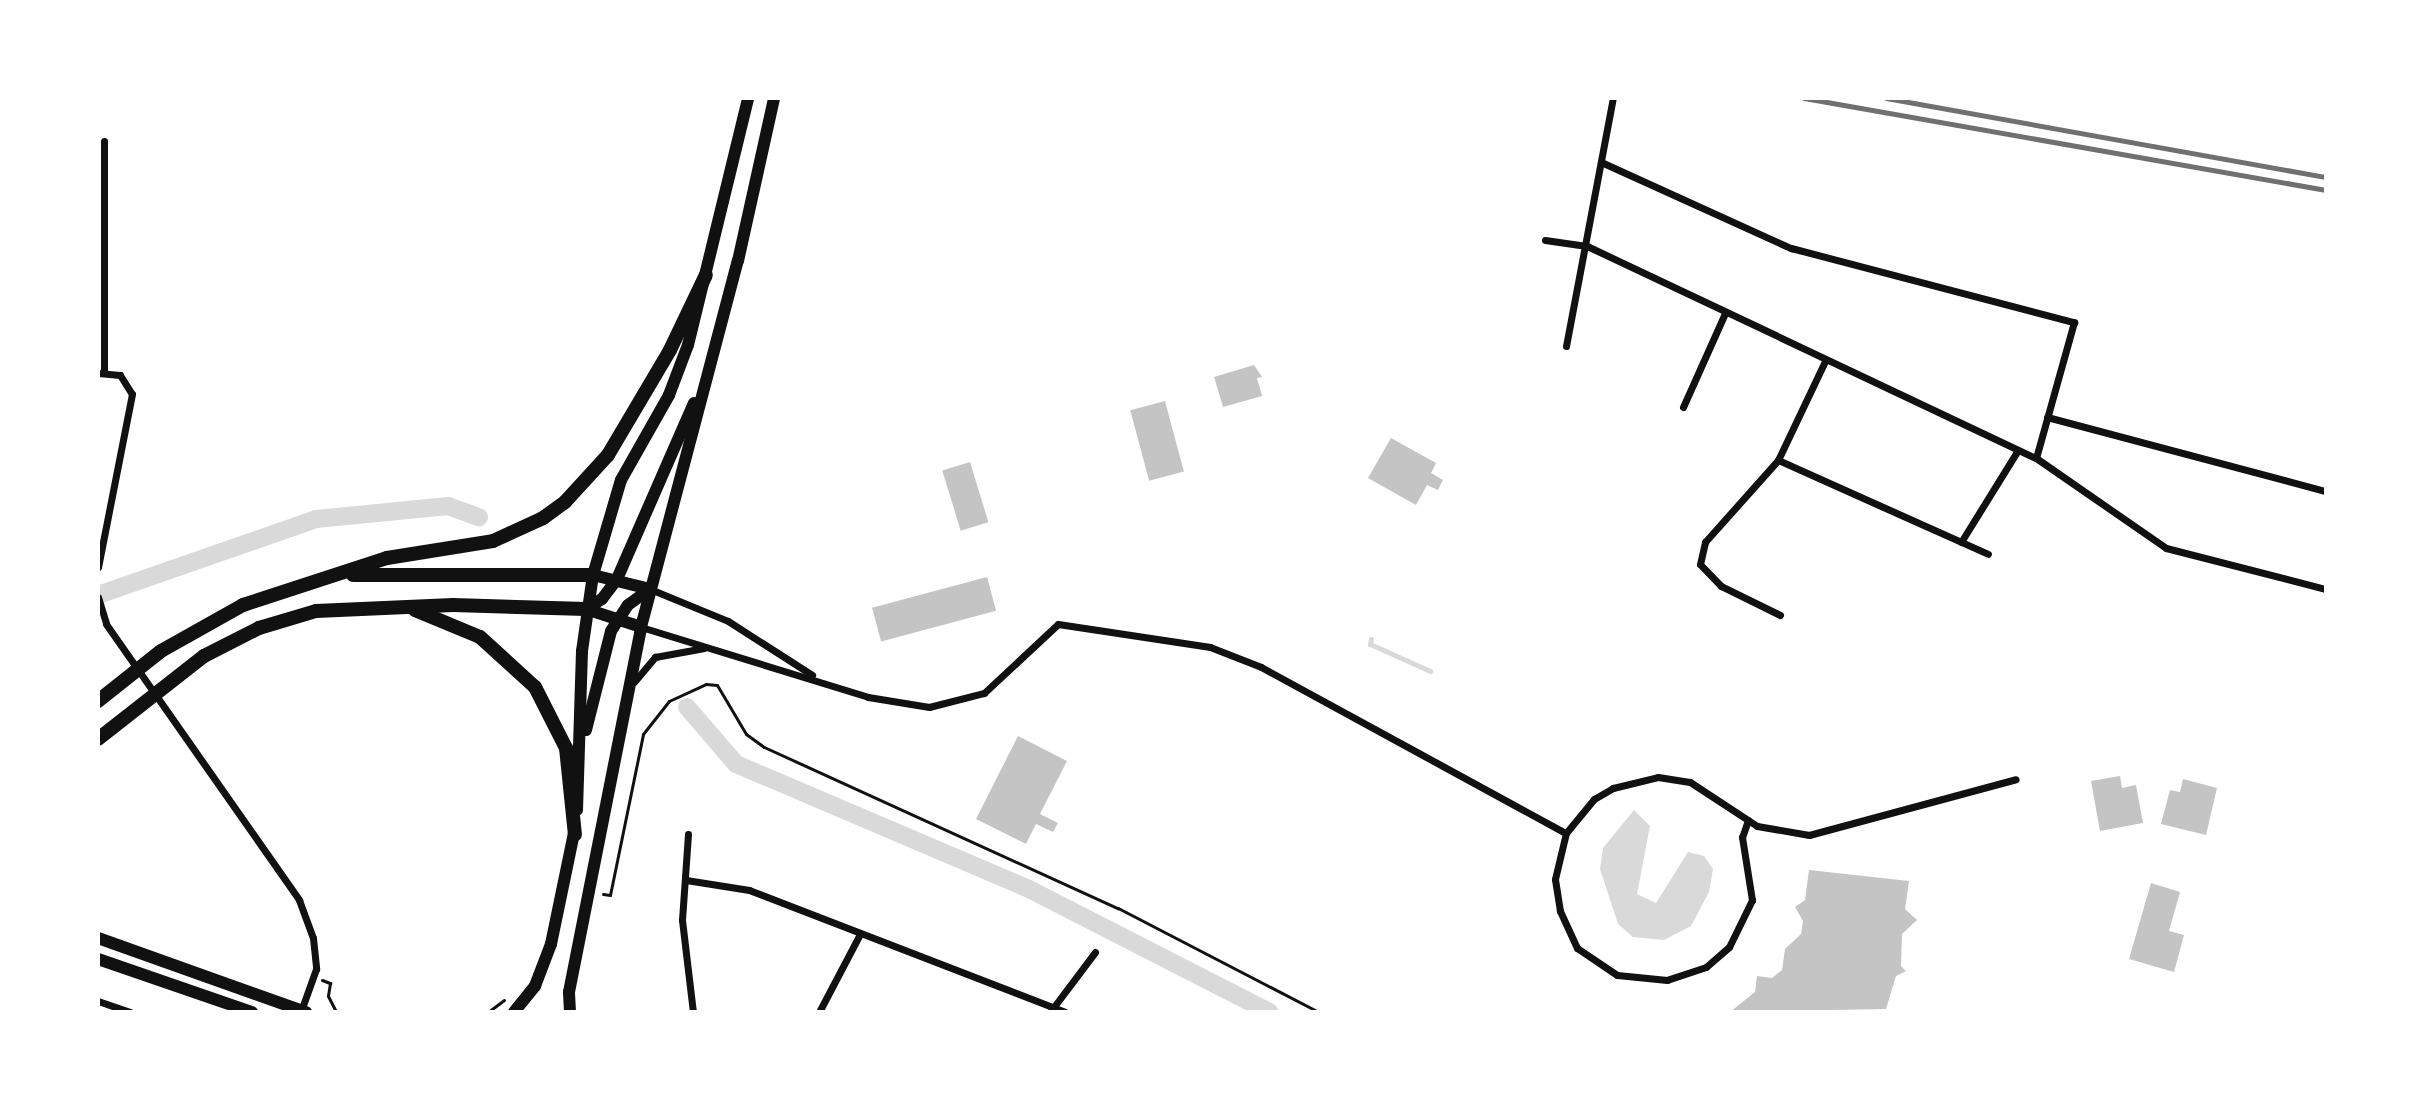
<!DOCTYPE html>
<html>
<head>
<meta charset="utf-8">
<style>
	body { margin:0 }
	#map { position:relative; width:2424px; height:1110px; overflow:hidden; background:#fff; font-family:"Open Sans",sans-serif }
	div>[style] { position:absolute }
	.water>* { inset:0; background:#d9d9d9 }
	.stream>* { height:5px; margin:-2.5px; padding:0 2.5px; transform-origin:2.5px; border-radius:2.5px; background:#d9d9d9 }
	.canal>* { height:18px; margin:-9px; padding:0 9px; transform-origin:9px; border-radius:9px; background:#d9d9d9 }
	.building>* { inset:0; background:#c4c4c4; transform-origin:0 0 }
	.path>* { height:3px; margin:-1.5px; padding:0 1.5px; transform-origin:1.5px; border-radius:1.5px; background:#111 }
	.minor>* { height:7px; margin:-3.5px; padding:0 3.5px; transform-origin:3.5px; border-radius:3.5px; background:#111 }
	.primary>* { height:12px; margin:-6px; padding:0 6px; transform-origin:6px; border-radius:6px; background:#111 }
	.trunk>* { height:12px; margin:-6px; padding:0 6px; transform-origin:6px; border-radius:6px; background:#111 }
	.motorway>* { height:14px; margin:-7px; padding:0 7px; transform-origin:7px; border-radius:7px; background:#111 }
	.rail>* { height:5px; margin:-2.5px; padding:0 2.5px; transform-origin:2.5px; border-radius:2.5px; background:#707070 }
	span { translate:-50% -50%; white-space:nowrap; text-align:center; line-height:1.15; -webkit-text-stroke:7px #fff; paint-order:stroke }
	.frame { position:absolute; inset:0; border:100px solid #fff; pointer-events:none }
</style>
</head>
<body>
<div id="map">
	<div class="water">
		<i style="clip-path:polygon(1634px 810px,1650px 826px,1637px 894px,1656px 903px,1688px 852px,1704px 856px,1713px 869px,1709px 892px,1691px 926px,1664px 940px,1633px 937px,1618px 924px,1600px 869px,1603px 848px)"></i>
	</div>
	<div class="stream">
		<i style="left:1371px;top:639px;width:5px;rotate:101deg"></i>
		<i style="left:1370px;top:644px;width:66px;rotate:24.2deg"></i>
	</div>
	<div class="canal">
		<i style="left:98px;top:595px;width:231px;rotate:-19.2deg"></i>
		<i style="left:316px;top:519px;width:133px;rotate:-5.6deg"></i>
		<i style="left:448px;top:506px;width:33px;rotate:20deg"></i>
		<i style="left:687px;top:707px;width:75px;rotate:49.3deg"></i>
		<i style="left:736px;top:764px;width:319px;rotate:23.1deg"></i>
		<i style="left:1029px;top:889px;width:270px;rotate:27.1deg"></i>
	</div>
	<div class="building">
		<i style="clip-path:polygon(1254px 365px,1262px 377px,1257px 378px,1262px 396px,1223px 407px,1214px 377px)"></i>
		<i style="left:1165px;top:401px;width:73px;height:36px;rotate:75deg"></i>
		<i style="clip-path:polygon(1391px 438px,1436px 463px,1431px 473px,1443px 480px,1438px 490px,1427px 485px,1416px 505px,1368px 478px)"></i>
		<i style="left:970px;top:462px;width:63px;height:29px;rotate:73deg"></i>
		<i style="left:987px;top:577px;width:35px;height:119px;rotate:75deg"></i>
		<i style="clip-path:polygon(1018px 736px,1067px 761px,1040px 814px,1058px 823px,1053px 832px,1036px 824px,1026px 844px,976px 819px)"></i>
		<i style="clip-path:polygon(2120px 776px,2122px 788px,2136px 785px,2143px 823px,2100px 831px,2091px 781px)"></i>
		<i style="clip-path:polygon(2183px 779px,2217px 788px,2206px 835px,2161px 824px,2170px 790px,2180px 792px)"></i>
		<i style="clip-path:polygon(1809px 870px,1909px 881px,1905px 909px,1917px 920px,1902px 934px,1901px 966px,1906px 971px,1896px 976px,1886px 1009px,1730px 1012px,1755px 992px,1757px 976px,1772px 978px,1782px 970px,1785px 949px,1801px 934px,1803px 921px,1795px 907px,1805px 900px)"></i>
		<i style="clip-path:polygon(2151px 883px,2180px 892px,2169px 931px,2184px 935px,2174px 972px,2129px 959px)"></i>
	</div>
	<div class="path">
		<i style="left:603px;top:894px;width:7px;rotate:8deg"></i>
		<i style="left:610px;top:895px;width:164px;rotate:-78.4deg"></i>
		<i style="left:643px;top:734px;width:42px;rotate:-51.8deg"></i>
		<i style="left:669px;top:701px;width:41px;rotate:-24.7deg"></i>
		<i style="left:706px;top:684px;width:11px;rotate:5deg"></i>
		<i style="left:717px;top:685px;width:57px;rotate:59.4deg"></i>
		<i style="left:746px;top:734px;width:22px;rotate:36deg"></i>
		<i style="left:764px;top:747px;width:389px;rotate:24.5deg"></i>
		<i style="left:1118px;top:908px;width:226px;rotate:27.4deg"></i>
		<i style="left:322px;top:980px;width:9px;rotate:21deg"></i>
		<i style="left:330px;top:983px;width:13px;rotate:99deg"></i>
		<i style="left:328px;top:996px;width:18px;rotate:63deg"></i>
		<i style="left:488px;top:1012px;width:20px;rotate:-37deg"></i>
	</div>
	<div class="minor">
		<i style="left:104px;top:141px;width:232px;rotate:90deg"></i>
		<i style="left:1601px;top:162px;width:209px;rotate:24.4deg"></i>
		<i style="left:1791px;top:248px;width:293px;rotate:14.7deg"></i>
		<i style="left:2074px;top:322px;width:141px;rotate:105.6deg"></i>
		<i style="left:1545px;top:240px;width:42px;rotate:8.1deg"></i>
		<i style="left:1587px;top:246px;width:497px;rotate:25.3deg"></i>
		<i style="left:2036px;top:458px;width:158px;rotate:34.7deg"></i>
		<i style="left:2166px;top:548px;width:165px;rotate:14.4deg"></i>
		<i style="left:1566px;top:346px;width:252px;rotate:-79.3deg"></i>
		<i style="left:98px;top:373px;width:22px;rotate:5deg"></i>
		<i style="left:120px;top:375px;width:22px;rotate:58deg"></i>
		<i style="left:132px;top:394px;width:176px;rotate:101.1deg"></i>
		<i style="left:1683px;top:407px;width:103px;rotate:-65.9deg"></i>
		<i style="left:2047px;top:417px;width:289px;rotate:14.9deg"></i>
		<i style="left:1778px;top:460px;width:230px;rotate:24.1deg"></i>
		<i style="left:1961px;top:542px;width:108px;rotate:-58.2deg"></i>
		<i style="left:650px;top:589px;width:84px;rotate:22.3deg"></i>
		<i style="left:728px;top:621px;width:100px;rotate:32.7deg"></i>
		<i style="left:98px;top:597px;width:28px;rotate:73deg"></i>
		<i style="left:106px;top:624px;width:337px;rotate:55deg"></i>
		<i style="left:299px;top:900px;width:40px;rotate:69.8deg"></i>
		<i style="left:313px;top:938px;width:31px;rotate:84deg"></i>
		<i style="left:316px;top:969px;width:45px;rotate:109.7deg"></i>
		<i style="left:1780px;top:615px;width:66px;rotate:-153.8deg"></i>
		<i style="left:1721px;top:586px;width:30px;rotate:-134deg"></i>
		<i style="left:1700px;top:564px;width:23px;rotate:-77deg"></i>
		<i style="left:1705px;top:542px;width:110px;rotate:-48.3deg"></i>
		<i style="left:1778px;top:460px;width:110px;rotate:-64.6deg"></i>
		<i style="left:641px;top:627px;width:238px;rotate:17.1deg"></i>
		<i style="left:868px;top:697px;width:62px;rotate:9.3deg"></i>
		<i style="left:929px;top:707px;width:57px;rotate:-14.3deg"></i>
		<i style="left:984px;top:693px;width:101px;rotate:-43deg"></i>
		<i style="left:1058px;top:624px;width:154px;rotate:8.6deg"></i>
		<i style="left:1210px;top:647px;width:55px;rotate:21.4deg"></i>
		<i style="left:1261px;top:667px;width:347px;rotate:28.6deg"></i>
		<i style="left:634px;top:682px;width:33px;rotate:-50deg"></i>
		<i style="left:655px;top:657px;width:50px;rotate:-10.4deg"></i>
		<i style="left:1748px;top:820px;width:18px;rotate:109deg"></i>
		<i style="left:1742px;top:837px;width:64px;rotate:81deg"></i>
		<i style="left:1752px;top:900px;width:52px;rotate:116.1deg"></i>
		<i style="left:1729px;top:947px;width:30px;rotate:139deg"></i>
		<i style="left:1706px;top:967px;width:41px;rotate:161.6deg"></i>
		<i style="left:1667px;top:980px;width:50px;rotate:-174.3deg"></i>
		<i style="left:1617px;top:975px;width:48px;rotate:-146deg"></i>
		<i style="left:1577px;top:948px;width:41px;rotate:-114.7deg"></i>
		<i style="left:1560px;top:911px;width:32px;rotate:-99deg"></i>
		<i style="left:1555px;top:879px;width:47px;rotate:-76.6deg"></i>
		<i style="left:1566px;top:833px;width:44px;rotate:-50.5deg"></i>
		<i style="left:1594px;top:799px;width:22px;rotate:-30deg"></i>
		<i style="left:1613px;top:788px;width:46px;rotate:-13.7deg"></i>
		<i style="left:1658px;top:777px;width:32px;rotate:9deg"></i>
		<i style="left:1690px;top:782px;width:80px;rotate:33.3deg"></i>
		<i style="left:1757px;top:826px;width:53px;rotate:9.8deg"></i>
		<i style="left:1809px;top:835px;width:214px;rotate:-15.1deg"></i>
		<i style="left:688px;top:834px;width:86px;rotate:94deg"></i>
		<i style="left:682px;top:920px;width:93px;rotate:83.2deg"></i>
		<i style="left:686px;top:880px;width:64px;rotate:9deg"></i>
		<i style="left:749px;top:890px;width:339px;rotate:21.1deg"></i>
		<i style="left:98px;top:1001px;width:34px;rotate:19deg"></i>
		<i style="left:819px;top:1012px;width:88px;rotate:-62.3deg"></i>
		<i style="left:1050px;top:1012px;width:75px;rotate:-53.1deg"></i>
	</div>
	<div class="primary">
		<i style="left:98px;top:938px;width:221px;rotate:19.6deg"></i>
		<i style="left:98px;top:959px;width:163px;rotate:19deg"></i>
	</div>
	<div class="trunk">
		<i style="left:593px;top:575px;width:59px;rotate:13.8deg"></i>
		<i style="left:586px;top:609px;width:19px;rotate:-32deg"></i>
		<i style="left:602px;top:599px;width:25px;rotate:-53deg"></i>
		<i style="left:617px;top:579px;width:192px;rotate:-66.4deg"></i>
		<i style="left:586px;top:609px;width:58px;rotate:18.1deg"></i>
		<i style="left:586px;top:730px;width:102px;rotate:-75.8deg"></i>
		<i style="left:611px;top:631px;width:31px;rotate:-57deg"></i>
		<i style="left:628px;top:605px;width:27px;rotate:-36deg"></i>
		<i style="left:577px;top:810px;width:159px;rotate:-88.2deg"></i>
		<i style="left:582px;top:651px;width:77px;rotate:-81.8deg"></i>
		<i style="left:593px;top:575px;width:99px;rotate:-73.6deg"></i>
		<i style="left:621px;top:480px;width:98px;rotate:-60.5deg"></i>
		<i style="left:669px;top:395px;width:53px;rotate:-69.2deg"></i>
		<i style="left:688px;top:345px;width:254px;rotate:-76.3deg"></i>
		<i style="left:514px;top:1012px;width:33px;rotate:-51deg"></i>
		<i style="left:535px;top:986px;width:45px;rotate:-69.1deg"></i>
		<i style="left:551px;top:944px;width:118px;rotate:-78.3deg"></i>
		<i style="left:570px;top:1012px;width:20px;rotate:-93deg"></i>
		<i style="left:569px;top:992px;width:372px;rotate:-78.8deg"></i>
		<i style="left:641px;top:627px;width:379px;rotate:-75.2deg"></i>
		<i style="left:738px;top:261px;width:167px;rotate:-77.5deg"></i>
	</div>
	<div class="motorway">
		<i style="left:353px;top:575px;width:240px"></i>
		<i style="left:415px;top:610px;width:70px;rotate:22.6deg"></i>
		<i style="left:480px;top:637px;width:74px;rotate:42.3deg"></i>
		<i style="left:535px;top:687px;width:68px;rotate:63.1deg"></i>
		<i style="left:566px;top:748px;width:87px;rotate:84.1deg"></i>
		<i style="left:98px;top:701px;width:80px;rotate:-38.4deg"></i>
		<i style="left:161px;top:651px;width:94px;rotate:-29.3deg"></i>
		<i style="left:243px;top:605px;width:151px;rotate:-18.1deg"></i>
		<i style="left:387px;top:558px;width:107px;rotate:-9.1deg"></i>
		<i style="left:493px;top:541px;width:55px;rotate:-24.7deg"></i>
		<i style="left:543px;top:518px;width:27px;rotate:-36deg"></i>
		<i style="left:565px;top:502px;width:64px;rotate:-47.5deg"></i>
		<i style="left:608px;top:455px;width:122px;rotate:-59.4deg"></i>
		<i style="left:670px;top:350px;width:83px;rotate:-64.4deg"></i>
		<i style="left:98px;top:739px;width:135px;rotate:-38.1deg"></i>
		<i style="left:204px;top:656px;width:62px;rotate:-27deg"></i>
		<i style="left:259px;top:628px;width:59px;rotate:-16.6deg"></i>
		<i style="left:316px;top:611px;width:137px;rotate:-2.5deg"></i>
		<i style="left:453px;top:605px;width:133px;rotate:1.7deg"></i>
	</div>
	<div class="rail">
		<i style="left:1804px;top:98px;width:530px;rotate:10deg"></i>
		<i style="left:1886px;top:98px;width:447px;rotate:10.2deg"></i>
	</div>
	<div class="frame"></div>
</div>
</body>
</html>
